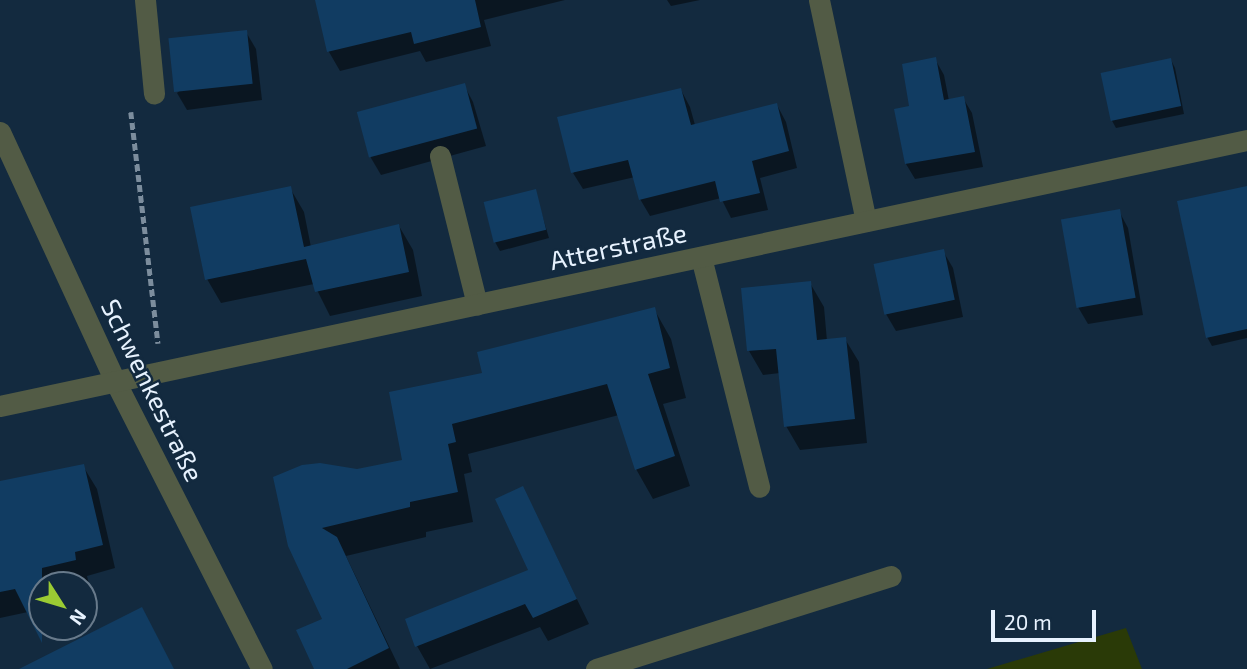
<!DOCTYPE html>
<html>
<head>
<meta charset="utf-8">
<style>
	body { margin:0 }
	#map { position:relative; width:1247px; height:669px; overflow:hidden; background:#132a3f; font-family:"Exo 2",sans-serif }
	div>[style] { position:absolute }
	.green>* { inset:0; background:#2a3a07 }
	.shadow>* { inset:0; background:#0007 }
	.building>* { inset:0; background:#113c62; transform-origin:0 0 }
	.path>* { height:4.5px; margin-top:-2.25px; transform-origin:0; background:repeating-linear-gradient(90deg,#7c8d9d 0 7px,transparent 0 10.5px) }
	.minor>* { height:21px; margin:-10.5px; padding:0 10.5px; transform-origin:10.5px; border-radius:10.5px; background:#525b45 }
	span { translate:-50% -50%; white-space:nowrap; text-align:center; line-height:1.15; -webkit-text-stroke:5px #132a3f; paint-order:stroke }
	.street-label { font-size:26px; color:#e7f2fe }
	.north { position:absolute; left:28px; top:571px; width:70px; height:70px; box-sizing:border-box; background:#132a3f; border:2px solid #687a8b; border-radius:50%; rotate:127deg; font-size:19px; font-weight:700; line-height:28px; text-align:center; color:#e7f2fe }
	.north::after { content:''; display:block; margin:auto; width:24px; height:32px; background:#9bcb33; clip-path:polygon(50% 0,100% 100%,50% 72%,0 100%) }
	.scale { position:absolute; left:991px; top:610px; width:105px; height:32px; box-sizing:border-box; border:4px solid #e7f2fe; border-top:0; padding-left:9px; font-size:21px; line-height:24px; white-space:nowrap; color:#e7f2fe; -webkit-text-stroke:5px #132a3f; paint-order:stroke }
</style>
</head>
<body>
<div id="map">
	<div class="green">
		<i style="clip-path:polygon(1126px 628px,1142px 669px,987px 669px)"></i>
	</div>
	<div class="shadow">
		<i style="clip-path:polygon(316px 0,565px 0,484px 20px,491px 46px,426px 62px,420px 51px,340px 71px,329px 52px)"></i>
		<i style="clip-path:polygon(667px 0,700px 0,671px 6px)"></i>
		<i style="clip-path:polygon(246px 32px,256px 49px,262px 100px,187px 110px,177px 93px)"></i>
		<i style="clip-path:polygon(935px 59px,944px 75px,949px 101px,963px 98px,972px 113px,983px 167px,915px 179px,906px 164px,896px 110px,911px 107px)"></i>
		<i style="clip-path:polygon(1171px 60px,1175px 68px,1184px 114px,1116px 128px,1111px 119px)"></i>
		<i style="clip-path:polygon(464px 85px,473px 102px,486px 146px,381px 175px,371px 158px,359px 114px)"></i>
		<i style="clip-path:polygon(681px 90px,690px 107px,695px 125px,777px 105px,786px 122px,797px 168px,760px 178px,768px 210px,731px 218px,721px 198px,650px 216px,640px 199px,635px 177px,583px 189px,573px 173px)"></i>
		<i style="clip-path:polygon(290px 188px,304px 212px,311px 247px,399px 226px,413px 250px,422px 296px,330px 316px,314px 284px,221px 303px,207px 279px)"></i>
		<i style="clip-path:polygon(1247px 188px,1247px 338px,1212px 346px,1207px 337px)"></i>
		<i style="clip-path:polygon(535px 191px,549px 238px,500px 251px,495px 242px)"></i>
		<i style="clip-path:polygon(1119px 211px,1128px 228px,1143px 315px,1088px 324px,1078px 307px)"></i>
		<i style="clip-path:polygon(943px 251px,953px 268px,963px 317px,896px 331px,886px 314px)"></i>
		<i style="clip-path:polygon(810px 283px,824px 307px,827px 341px,845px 339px,859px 362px,867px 443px,800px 450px,786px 426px,780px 373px,763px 375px,749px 351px)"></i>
		<i style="clip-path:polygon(654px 309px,671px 339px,686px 398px,663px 404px,690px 486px,653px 499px,636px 469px,619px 415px,468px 454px,472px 472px,464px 474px,473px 522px,426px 532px,426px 537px,346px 556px,400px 669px,316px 669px,324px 619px,290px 546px,357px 470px,404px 461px,484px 374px)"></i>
		<i style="clip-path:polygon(83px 466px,97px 489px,115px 568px,87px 576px,89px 584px,82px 585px,42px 585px,42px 609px,0 618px,0 483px)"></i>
		<i style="clip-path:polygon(523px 488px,589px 624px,548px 641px,540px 627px,430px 669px,417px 646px,531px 571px)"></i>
	</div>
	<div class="building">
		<i style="clip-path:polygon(315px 0,475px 0,481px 27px,414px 44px,411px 32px,327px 52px)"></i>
		<i style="left:247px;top:30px;width:54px;height:79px;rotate:84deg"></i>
		<i style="clip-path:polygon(936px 57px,944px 100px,964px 96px,975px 152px,905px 164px,894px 109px,909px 106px,902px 64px)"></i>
		<i style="left:1171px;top:58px;width:49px;height:72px;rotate:78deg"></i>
		<i style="left:465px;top:83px;width:47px;height:112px;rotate:75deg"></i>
		<i style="clip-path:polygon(681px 88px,691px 125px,777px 103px,789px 151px,752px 161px,760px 193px,720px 202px,715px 181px,639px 200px,628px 160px,571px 173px,557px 117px)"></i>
		<i style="clip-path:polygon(291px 186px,304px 247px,399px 224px,409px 272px,315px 292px,306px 259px,205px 280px,190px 207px)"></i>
		<i style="clip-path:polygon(1247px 186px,1247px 329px,1206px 338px,1177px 201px)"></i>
		<i style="left:536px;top:189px;width:42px;height:54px;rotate:76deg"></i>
		<i style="left:1120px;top:209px;width:90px;height:60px;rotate:80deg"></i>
		<i style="left:944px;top:249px;width:52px;height:72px;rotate:78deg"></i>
		<i style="clip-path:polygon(811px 281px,817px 340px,846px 337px,855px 419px,784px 427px,776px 349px,747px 351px,741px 288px)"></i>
		<i style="clip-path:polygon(655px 307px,670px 368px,648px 374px,675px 456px,635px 470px,607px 384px,452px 424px,456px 442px,448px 444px,458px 492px,410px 502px,410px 507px,322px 528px,337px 537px,389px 648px,347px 669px,314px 669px,296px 630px,322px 619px,288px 546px,273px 477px,302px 465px,320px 463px,357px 469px,402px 460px,389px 392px,482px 373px,477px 352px)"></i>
		<i style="clip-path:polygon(84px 464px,103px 545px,75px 552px,76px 560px,42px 568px,42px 643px,15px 589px,0 592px,0 481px)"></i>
		<i style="clip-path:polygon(523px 486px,577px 599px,533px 618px,525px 604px,415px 647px,405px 619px,528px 570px,495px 499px)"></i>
		<i style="clip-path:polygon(142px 607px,174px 669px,19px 669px)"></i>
	</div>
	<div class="path">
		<i style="left:131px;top:112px;width:233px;rotate:83.3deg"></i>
	</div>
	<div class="minor">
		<i style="left:145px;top:0;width:94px;rotate:84.5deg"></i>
		<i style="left:819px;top:0;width:226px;rotate:78deg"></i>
		<i style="left:0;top:132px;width:274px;rotate:65.2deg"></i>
		<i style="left:115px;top:381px;width:323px;rotate:63deg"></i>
		<i style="left:440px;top:156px;width:153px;rotate:76deg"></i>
		<i style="left:701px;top:257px;width:237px;rotate:75.8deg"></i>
		<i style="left:0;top:406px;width:1275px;rotate:-12.04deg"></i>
		<i style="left:596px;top:669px;width:309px;rotate:-17.5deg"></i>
	</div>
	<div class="street-label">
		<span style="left:618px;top:246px;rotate:-12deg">Atterstraße</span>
		<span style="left:153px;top:390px;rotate:64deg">Schwenkestraße</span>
	</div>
	<div class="north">N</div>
	<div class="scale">20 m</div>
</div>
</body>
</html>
